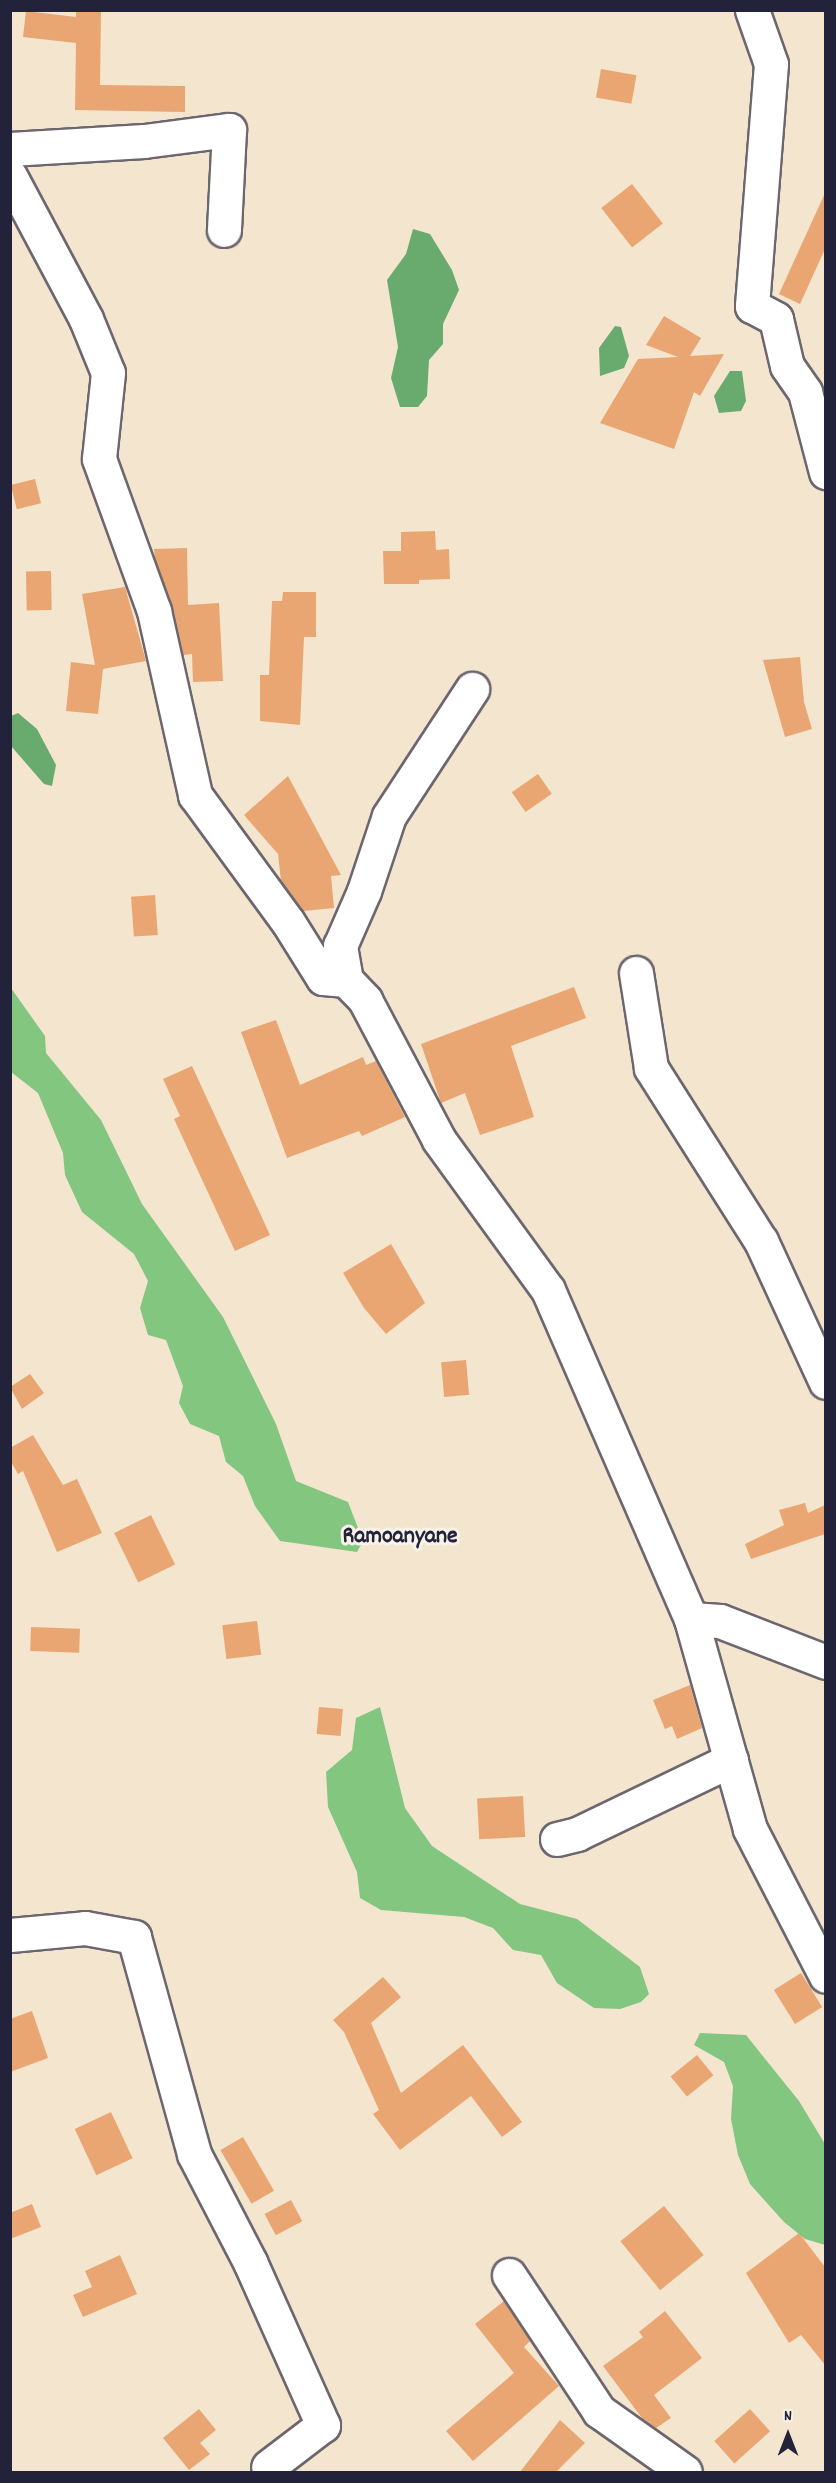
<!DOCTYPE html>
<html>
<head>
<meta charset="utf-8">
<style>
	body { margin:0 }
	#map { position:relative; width:836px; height:2483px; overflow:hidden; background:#f4e5cf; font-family:Dekko,sans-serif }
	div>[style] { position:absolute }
	.green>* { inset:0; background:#82c680 }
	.forest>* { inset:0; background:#69ab6e }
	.building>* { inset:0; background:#e9a672; transform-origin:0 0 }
	.roads { filter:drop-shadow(2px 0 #6c666f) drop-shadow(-2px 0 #6c666f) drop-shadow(0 2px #6c666f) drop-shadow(0 -2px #6c666f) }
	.minor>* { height:33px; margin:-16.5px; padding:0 16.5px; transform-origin:16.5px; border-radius:16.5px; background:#fff }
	span { translate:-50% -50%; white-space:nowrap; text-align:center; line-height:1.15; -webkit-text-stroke:6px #f7f3e8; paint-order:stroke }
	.neighbourhood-label { font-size:24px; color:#22223b; font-weight:700 }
	.frame { position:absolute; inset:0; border:12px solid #22223b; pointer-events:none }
	.north { position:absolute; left:758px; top:2405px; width:60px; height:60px; -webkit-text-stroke:4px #f7f3e8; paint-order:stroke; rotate:0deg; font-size:16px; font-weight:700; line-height:24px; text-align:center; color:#22223b }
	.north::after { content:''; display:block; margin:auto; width:21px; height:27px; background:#22223b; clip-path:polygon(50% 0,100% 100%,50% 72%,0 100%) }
</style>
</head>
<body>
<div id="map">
	<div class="green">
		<i style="clip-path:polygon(11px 988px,45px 1036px,46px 1053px,101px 1120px,142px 1204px,223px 1317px,276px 1424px,296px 1481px,348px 1502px,363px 1541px,357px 1552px,280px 1541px,255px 1506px,243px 1476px,226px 1462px,219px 1436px,190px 1424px,179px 1403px,183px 1386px,166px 1340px,148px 1335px,140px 1308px,148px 1281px,134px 1254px,82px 1212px,65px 1175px,63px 1153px,38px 1093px,11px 1072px)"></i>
		<i style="clip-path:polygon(380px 1707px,405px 1808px,432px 1846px,520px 1904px,577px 1919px,640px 1967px,649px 1994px,641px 2002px,620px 2009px,594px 2008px,557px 1983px,541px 1955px,513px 1950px,493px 1928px,464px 1917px,381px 1910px,360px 1898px,357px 1872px,328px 1807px,326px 1772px,352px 1750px,356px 1718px)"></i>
		<i style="clip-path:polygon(700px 2033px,746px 2035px,799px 2101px,825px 2144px,825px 2245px,805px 2239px,784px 2222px,750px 2184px,738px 2155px,731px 2119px,733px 2086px,724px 2062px,694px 2045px)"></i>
	</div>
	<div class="forest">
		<i style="clip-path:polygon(413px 229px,430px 234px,452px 270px,459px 290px,443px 324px,443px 344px,429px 360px,427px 396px,418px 407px,400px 407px,391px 378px,398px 347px,387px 280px,406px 254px)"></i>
		<i style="clip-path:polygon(615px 326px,621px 327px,629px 356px,624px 368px,600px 376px,599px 348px)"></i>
		<i style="clip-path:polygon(730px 371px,742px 371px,746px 401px,741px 411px,719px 413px,714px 396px)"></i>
		<i style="clip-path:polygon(18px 713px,37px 729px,56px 765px,52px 786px,44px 784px,11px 746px,11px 716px)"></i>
	</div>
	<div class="building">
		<i style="clip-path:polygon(76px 10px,101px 10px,100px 85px,185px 86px,185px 112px,75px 110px,76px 43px,23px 37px,26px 11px,76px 17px)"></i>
		<i style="left:601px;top:69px;width:36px;height:29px;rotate:10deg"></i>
		<i style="left:632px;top:184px;width:50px;height:39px;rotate:52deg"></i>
		<i style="clip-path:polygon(825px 193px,825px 249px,800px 304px,779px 294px)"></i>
		<i style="clip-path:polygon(664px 316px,701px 338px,690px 356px,724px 354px,700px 396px,694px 392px,674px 449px,600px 423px,638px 359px,678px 357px,646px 345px)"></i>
		<i style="left:35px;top:479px;width:25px;height:25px;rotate:76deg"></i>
		<i style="clip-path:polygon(435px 531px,436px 550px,449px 549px,450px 579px,419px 580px,419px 584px,384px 584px,383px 551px,401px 551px,401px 532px)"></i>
		<i style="clip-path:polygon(187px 548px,188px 605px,219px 603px,223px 681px,193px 682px,192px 654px,183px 655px,172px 607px,155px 558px,154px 549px)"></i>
		<i style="left:51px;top:571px;width:39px;height:25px;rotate:89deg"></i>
		<i style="clip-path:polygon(125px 587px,146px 661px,103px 669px,98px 714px,66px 711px,71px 662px,95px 665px,82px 594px)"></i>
		<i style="clip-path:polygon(283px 592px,316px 592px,316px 637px,304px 637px,300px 725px,260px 721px,260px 675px,269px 675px,272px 601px,282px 601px)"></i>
		<i style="clip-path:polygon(800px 657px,804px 702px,812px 729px,785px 737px,763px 660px)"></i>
		<i style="left:538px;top:774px;width:24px;height:32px;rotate:55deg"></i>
		<i style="clip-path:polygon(288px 776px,341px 875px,331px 876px,334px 908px,303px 911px,281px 881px,278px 854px,244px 815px)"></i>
		<i style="left:155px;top:895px;width:40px;height:24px;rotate:86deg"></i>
		<i style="clip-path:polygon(574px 987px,586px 1018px,511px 1046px,534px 1117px,480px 1135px,465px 1093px,441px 1103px,421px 1044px)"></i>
		<i style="clip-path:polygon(276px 1020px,300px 1085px,363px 1057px,366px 1065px,376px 1061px,405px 1117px,362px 1136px,359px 1131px,287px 1158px,241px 1032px)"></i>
		<i style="clip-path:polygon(192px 1066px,270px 1235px,235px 1251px,174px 1119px,180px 1116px,163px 1079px)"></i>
		<i style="clip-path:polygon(391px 1244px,425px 1303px,386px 1334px,364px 1308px,343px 1273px)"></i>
		<i style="left:466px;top:1360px;width:35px;height:25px;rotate:85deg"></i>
		<i style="clip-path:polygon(30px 1374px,44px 1393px,22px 1409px,10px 1387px)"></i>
		<i style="clip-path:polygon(33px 1435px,63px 1485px,77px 1479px,102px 1533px,57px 1552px,23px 1471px,18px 1474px,10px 1460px,10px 1448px)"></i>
		<i style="clip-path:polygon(805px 1503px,808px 1513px,825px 1505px,825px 1534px,751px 1559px,745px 1544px,784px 1525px,779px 1510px)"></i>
		<i style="left:151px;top:1515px;width:55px;height:41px;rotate:64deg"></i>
		<i style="left:257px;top:1621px;width:34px;height:35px;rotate:83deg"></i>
		<i style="left:31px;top:1627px;width:49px;height:24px;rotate:2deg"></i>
		<i style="clip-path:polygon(690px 1685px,702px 1728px,677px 1739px,672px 1726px,665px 1729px,653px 1700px)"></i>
		<i style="left:319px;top:1707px;width:24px;height:27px;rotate:5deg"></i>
		<i style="left:523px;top:1796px;width:41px;height:46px;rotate:87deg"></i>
		<i style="left:801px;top:1973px;width:40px;height:32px;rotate:58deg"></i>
		<i style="clip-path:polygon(383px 1977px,401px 1997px,371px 2023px,401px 2093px,463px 2045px,522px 2122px,502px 2137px,471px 2096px,400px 2150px,373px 2114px,379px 2110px,344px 2032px,333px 2020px)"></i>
		<i style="clip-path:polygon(32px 2011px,48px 2058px,10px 2072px,10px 2019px)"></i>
		<i style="left:697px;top:2055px;width:26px;height:34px;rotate:51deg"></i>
		<i style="left:111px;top:2112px;width:51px;height:40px;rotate:65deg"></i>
		<i style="left:243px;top:2137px;width:62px;height:26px;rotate:60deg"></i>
		<i style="left:291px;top:2200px;width:24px;height:30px;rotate:62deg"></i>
		<i style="clip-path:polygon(32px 2204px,41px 2227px,10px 2239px,10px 2213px)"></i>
		<i style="left:664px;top:2206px;width:63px;height:56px;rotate:51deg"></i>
		<i style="clip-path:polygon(799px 2233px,825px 2267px,825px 2365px,801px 2335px,789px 2343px,746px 2273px)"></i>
		<i style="clip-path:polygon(120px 2255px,137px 2294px,83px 2317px,73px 2295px,92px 2287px,85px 2271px)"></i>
		<i style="clip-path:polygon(504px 2301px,530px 2341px,524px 2347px,559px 2386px,473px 2461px,446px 2431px,514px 2373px,475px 2324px)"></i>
		<i style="clip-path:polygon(665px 2311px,702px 2358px,654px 2395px,671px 2418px,656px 2428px,642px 2418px,603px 2366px,643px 2337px,639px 2332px)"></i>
		<i style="clip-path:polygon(199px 2409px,216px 2430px,200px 2443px,210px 2454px,189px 2470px,163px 2438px)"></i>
		<i style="left:750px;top:2409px;width:30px;height:48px;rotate:48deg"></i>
		<i style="clip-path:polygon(560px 2420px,585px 2443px,556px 2472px,520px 2472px)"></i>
	</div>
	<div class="roads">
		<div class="minor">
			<i style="left:752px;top:10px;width:57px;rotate:70.6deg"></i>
			<i style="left:771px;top:64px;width:243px;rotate:94.5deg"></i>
			<i style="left:752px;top:306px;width:27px;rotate:28deg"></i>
			<i style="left:776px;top:319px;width:48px;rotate:76.8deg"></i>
			<i style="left:787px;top:366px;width:32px;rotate:55deg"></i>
			<i style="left:805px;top:392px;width:83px;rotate:75.3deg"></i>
			<i style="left:10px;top:149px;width:134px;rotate:-3.4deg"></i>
			<i style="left:144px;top:141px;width:86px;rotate:-7.4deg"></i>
			<i style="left:229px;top:130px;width:100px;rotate:92.9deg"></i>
			<i style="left:10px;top:176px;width:162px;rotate:62deg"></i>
			<i style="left:86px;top:319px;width:58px;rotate:67.8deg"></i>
			<i style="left:108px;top:373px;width:86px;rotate:96deg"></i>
			<i style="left:99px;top:459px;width:162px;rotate:70.1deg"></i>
			<i style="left:154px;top:611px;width:189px;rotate:77.4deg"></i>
			<i style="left:195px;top:795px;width:157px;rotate:53.8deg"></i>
			<i style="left:288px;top:922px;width:66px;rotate:58deg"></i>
			<i style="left:323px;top:978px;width:23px;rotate:5deg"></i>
			<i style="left:346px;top:980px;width:28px;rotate:46deg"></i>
			<i style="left:365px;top:1000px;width:158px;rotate:62.1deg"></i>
			<i style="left:439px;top:1140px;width:185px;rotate:54deg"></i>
			<i style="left:548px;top:1290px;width:359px;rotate:66.5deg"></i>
			<i style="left:691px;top:1619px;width:218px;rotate:74.3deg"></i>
			<i style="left:750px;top:1829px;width:165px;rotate:62.7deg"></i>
			<i style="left:636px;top:973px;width:96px;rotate:81deg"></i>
			<i style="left:651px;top:1068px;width:205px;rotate:57.6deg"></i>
			<i style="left:761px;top:1241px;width:155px;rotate:65.3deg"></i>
			<i style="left:346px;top:980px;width:35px;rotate:-100deg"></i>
			<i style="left:340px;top:946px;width:60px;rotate:-66.4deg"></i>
			<i style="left:364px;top:891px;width:79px;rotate:-71.6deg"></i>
			<i style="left:389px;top:816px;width:152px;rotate:-56.8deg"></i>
			<i style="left:691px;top:1619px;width:29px;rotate:4deg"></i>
			<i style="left:720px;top:1621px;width:114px;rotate:21.1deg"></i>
			<i style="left:557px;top:1839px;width:21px;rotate:-14deg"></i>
			<i style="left:577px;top:1834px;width:171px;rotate:-25.7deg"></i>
			<i style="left:10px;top:1935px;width:75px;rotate:-5.3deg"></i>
			<i style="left:85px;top:1928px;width:50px;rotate:10.4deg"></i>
			<i style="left:134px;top:1937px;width:225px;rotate:74.5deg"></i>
			<i style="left:194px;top:2154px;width:122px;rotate:62.6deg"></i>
			<i style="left:250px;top:2262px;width:179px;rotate:65.9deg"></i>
			<i style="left:323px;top:2425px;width:69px;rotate:142.6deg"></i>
			<i style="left:509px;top:2275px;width:163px;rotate:56.5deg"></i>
			<i style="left:599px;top:2411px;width:105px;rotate:35.3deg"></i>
		</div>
	</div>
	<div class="neighbourhood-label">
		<span style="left:400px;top:1538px">Ramoanyane</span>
	</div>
	<div class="frame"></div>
	<div class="north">N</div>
</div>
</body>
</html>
